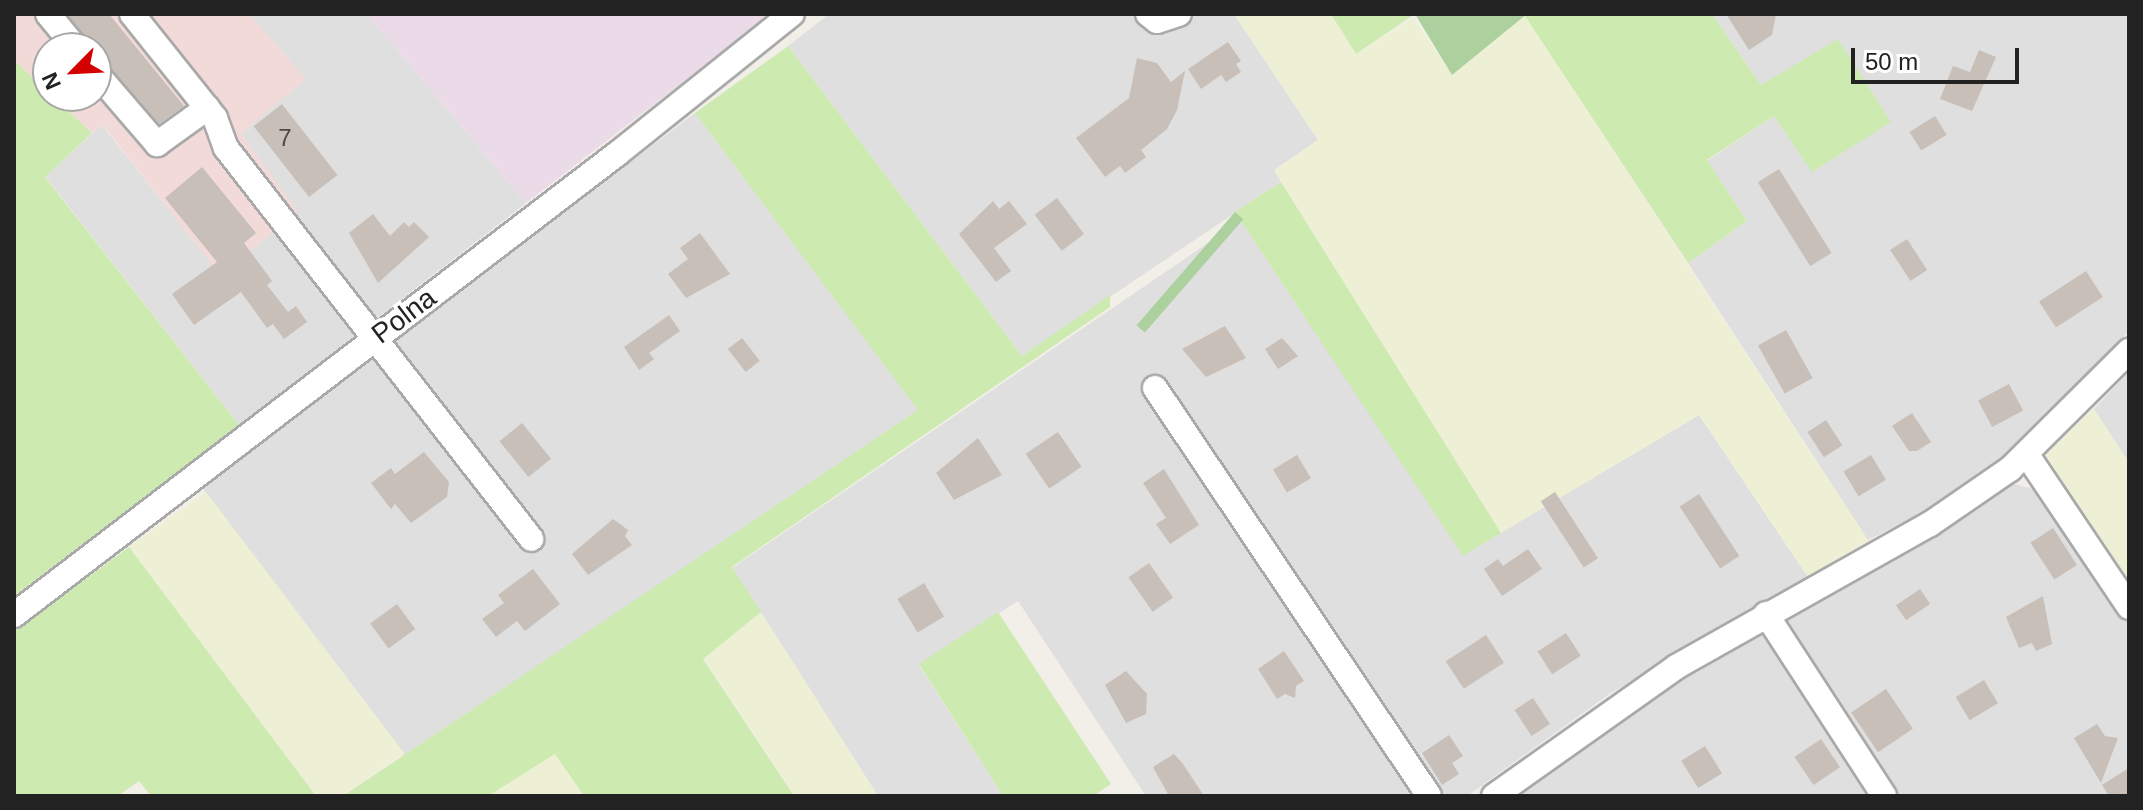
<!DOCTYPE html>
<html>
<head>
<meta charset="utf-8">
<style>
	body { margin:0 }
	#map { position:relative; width:2143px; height:810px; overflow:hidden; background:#f2efe9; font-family:Helvetica,sans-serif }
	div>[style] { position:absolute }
	.residential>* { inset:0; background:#e0dfdf; transform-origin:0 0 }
	.commercial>* { inset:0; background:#f2dad9 }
	.industrial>* { inset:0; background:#ebdbe8 }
	.farmland>* { inset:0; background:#eef0d5 }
	.grass>* { inset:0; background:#cdebb0 }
	.forest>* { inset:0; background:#add19e; transform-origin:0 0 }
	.building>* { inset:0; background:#c7bfb8; transform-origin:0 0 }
	.roads { filter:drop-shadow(2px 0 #a9a9a9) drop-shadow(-2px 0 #a9a9a9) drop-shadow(0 2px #a9a9a9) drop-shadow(0 -2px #a9a9a9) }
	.minor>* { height:24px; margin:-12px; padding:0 12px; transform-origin:12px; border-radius:12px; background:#fff }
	span { translate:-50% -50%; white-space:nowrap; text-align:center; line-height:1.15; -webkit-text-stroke:7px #fff; paint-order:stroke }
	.number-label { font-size:24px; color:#4b4948 }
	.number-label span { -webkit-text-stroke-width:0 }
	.street-label { font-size:28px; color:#222 }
	.frame { position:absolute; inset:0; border:16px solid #222; pointer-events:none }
	.north { position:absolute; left:32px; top:32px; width:80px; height:80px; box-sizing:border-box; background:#fff; border:2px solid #a7a7a7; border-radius:50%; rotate:246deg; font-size:22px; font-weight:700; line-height:32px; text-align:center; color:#222 }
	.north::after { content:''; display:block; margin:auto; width:28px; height:36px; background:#d40000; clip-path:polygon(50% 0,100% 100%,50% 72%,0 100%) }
	.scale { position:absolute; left:1851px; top:48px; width:168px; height:36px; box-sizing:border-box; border:4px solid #222; border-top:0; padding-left:10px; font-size:24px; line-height:28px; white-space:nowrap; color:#222; -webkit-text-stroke:6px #fff; paint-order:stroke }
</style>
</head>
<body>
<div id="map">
	<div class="residential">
		<i style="clip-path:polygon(249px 14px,367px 14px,526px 203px,239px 425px,45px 176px,102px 125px,220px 274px,241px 133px,305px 79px)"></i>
		<i style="clip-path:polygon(829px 14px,1234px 14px,1318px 140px,1275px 170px,1281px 182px,1022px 356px,788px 46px)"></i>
		<i style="clip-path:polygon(1712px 14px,2129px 14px,2129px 331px,2057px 408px,1987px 470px,1929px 509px,1868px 540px,1688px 263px,1747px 221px,1707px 161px,1774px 116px,1761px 85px)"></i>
		<i style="left:695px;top:113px;width:372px;height:619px;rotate:53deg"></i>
		<i style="clip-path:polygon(1243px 219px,1463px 555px,1699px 415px,1808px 577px,1611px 693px,1467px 796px,1146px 796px,1018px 601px,919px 665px,1003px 796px,878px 796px,732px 568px)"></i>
		<i style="clip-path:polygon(2129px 372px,2129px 463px,2094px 409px)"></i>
		<i style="clip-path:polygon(2009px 483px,2044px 491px,2129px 621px,2129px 796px,1516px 796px,1676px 683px)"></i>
	</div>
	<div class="commercial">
		<i style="clip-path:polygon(14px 14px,249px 14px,306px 79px,241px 133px,298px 212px,220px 275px,103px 125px,92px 133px,53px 96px,96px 96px,96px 48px,48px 48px,48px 92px,14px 60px)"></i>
	</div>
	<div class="industrial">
		<i style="clip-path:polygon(367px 14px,771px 14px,526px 203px)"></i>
	</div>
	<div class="farmland">
		<i style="clip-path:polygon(1234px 14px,1331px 14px,1356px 54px,1413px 18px,1452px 74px,1525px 16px,1868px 540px,1808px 577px,1699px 415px,1501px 533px,1274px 170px,1318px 140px)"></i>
		<i style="clip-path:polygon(2094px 409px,2129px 463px,2129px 593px,2043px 457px)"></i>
		<i style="clip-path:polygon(206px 492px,404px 753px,343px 796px,316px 796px,129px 547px)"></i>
		<i style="clip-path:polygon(761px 612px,878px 796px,794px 796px,703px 658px)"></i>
		<i style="clip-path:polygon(555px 754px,584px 796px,488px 796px)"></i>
	</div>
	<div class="grass">
		<i style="clip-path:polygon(1331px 14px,1415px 14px,1356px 54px)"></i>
		<i style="clip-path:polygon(1712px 14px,1761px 85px,1838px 39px,1891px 122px,1812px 172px,1774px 116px,1707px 160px,1747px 221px,1688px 263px,1525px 16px)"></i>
		<i style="clip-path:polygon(788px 46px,1022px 356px,1110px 295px,1110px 307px,732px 567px,761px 612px,703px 659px,794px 796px,584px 796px,555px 754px,488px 796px,343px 796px,918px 410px,695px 113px)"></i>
		<i style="clip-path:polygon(14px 60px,92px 133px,45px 177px,239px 425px,14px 596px)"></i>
		<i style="clip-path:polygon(1281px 182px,1501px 533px,1463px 556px,1235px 212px)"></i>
		<i style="clip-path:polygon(129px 547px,316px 796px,151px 796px,139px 781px,118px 796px,14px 796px,14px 632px)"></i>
		<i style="clip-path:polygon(998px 612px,1111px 784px,1093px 796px,1003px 796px,919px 664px)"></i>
	</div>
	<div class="forest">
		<i style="clip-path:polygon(1415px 14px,1527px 14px,1452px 75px)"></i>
		<i style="left:1235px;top:212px;width:11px;height:150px;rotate:41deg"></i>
	</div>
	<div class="building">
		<i style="clip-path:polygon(67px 14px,109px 14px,184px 106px,159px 124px,98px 59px,96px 48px,91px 48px)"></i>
		<i style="clip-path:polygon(1726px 14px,1776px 14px,1772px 35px,1749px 50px)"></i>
		<i style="clip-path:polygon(1228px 42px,1241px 61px,1236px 64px,1241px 72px,1226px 82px,1221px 75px,1201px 89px,1188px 69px)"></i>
		<i style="clip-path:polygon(1979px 50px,1996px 57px,1972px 111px,1940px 99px,1953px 66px,1970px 72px)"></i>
		<i style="clip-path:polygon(1137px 58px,1157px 63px,1171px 82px,1185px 71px,1177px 110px,1167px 129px,1141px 150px,1146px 157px,1125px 173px,1120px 166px,1105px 177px,1076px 138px,1129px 98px)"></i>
		<i style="left:282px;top:104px;width:90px;height:36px;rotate:52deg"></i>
		<i style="left:1935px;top:116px;width:22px;height:30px;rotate:58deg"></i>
		<i style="clip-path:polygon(202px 167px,256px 233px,244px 243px,272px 281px,267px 285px,288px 312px,296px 306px,307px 322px,284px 339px,273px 324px,267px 328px,241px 292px,194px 325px,172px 294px,217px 262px,165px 198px)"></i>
		<i style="left:1779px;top:169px;width:99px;height:25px;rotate:58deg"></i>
		<i style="left:1057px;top:198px;width:45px;height:28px;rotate:53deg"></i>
		<i style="clip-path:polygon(993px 201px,999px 209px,1009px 201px,1027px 224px,994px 248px,1011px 271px,996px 282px,959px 234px)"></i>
		<i style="clip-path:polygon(373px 214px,390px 236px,404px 222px,409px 227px,414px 222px,429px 237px,378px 283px,349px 233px)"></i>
		<i style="clip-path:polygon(700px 233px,730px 274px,686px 298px,668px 274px,688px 259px,680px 248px)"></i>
		<i style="left:1907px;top:239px;width:37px;height:20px;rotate:57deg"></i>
		<i style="left:2086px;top:271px;width:31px;height:56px;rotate:57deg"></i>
		<i style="clip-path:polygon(669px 315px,680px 331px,649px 353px,654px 359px,639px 370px,624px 347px)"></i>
		<i style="clip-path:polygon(1225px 326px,1246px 358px,1206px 377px,1182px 349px)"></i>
		<i style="left:1786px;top:330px;width:55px;height:32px;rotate:61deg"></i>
		<i style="left:742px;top:338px;width:29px;height:18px;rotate:52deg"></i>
		<i style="clip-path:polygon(1282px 338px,1298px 356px,1278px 369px,1265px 349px)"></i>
		<i style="left:2009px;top:384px;width:30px;height:35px;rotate:62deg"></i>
		<i style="clip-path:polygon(1912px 413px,1931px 442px,1917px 451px,1909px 451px,1892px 426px)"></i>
		<i style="left:1826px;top:420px;width:30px;height:22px;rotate:57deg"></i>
		<i style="left:522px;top:423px;width:46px;height:29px;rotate:51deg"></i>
		<i style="left:1058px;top:432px;width:42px;height:39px;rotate:56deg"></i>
		<i style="clip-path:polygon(978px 438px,1002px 475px,954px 500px,936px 473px)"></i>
		<i style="clip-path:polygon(424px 452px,449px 482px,447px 497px,411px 523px,395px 504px,391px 509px,371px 483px,391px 468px,395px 474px)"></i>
		<i style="left:1297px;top:455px;width:27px;height:28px;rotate:59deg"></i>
		<i style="left:1871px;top:455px;width:29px;height:32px;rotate:59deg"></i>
		<i style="clip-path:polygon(1164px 469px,1199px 525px,1170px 544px,1156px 524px,1166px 518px,1143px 483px)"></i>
		<i style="left:1555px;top:492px;width:79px;height:17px;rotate:57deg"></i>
		<i style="left:1699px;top:494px;width:74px;height:23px;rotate:57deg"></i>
		<i style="clip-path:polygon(613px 519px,628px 530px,625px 536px,632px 545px,588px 575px,572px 554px)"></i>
		<i style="left:2053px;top:528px;width:44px;height:27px;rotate:57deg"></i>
		<i style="clip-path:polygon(1528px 549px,1542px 569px,1502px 596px,1484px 569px,1498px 559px,1503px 566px)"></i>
		<i style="left:1149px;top:563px;width:42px;height:25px;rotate:55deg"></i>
		<i style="clip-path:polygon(533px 569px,560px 604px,525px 631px,517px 621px,496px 637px,482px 619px,504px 603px,498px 595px)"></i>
		<i style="left:924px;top:583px;width:39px;height:31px;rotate:59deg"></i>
		<i style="left:1920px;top:589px;width:18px;height:29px;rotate:56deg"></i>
		<i style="clip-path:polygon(2043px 596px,2052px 644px,2036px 651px,2032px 643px,2019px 648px,2006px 617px)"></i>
		<i style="left:397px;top:604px;width:31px;height:33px;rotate:54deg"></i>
		<i style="left:1566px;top:633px;width:27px;height:34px;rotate:57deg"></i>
		<i style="left:1486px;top:635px;width:33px;height:48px;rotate:57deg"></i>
		<i style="clip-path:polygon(1284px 651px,1304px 681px,1296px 686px,1295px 698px,1285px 694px,1277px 699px,1258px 669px)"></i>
		<i style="clip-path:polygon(1126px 671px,1147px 694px,1146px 714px,1126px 723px,1105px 685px)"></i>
		<i style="left:1984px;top:680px;width:27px;height:33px;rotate:59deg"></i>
		<i style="left:1886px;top:689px;width:48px;height:42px;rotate:56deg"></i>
		<i style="left:1533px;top:698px;width:31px;height:22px;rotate:57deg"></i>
		<i style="clip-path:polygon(2097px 724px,2105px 736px,2118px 738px,2101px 783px,2074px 738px)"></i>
		<i style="clip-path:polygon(1449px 735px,1463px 756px,1452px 763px,1459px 774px,1442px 785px,1422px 753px)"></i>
		<i style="left:1821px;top:739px;width:34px;height:32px;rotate:56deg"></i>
		<i style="left:1705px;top:746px;width:32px;height:28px;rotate:58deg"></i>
		<i style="clip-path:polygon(1174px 754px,1183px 764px,1204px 796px,1169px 796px,1153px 767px)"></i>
		<i style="clip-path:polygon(2129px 768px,2129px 796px,2109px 796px,2102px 785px)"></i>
	</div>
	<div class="roads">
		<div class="minor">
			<i style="left:48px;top:14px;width:44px;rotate:50.5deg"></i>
			<i style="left:132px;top:14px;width:133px;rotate:51.4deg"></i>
			<i style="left:215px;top:118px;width:32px;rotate:70deg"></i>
			<i style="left:226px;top:148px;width:496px;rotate:52deg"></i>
			<i style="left:1148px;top:14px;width:11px;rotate:38deg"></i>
			<i style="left:1157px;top:21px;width:23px;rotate:-18deg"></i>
			<i style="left:96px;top:73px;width:94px;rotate:49.3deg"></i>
			<i style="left:157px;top:144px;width:62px;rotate:-35.8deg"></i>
			<i style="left:1155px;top:388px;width:491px;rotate:56.1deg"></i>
			<i style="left:2027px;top:455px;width:183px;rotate:56.1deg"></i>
			<i style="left:1766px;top:614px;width:217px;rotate:57deg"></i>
			<i style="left:14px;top:615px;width:759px;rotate:-37.4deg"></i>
			<i style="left:617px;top:154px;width:224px;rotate:-38.7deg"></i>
			<i style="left:1494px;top:796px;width:223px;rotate:-35.3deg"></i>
			<i style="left:1676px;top:667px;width:291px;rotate:-29.4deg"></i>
			<i style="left:1930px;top:524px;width:97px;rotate:-34.5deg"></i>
			<i style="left:2010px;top:469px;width:168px;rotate:-44.8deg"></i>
		</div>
	</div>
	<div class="number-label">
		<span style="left:285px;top:138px">7</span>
	</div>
	<div class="street-label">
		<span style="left:404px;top:316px;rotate:-37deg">Polna</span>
	</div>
	<div class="frame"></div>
	<div class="north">N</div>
	<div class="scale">50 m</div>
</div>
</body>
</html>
